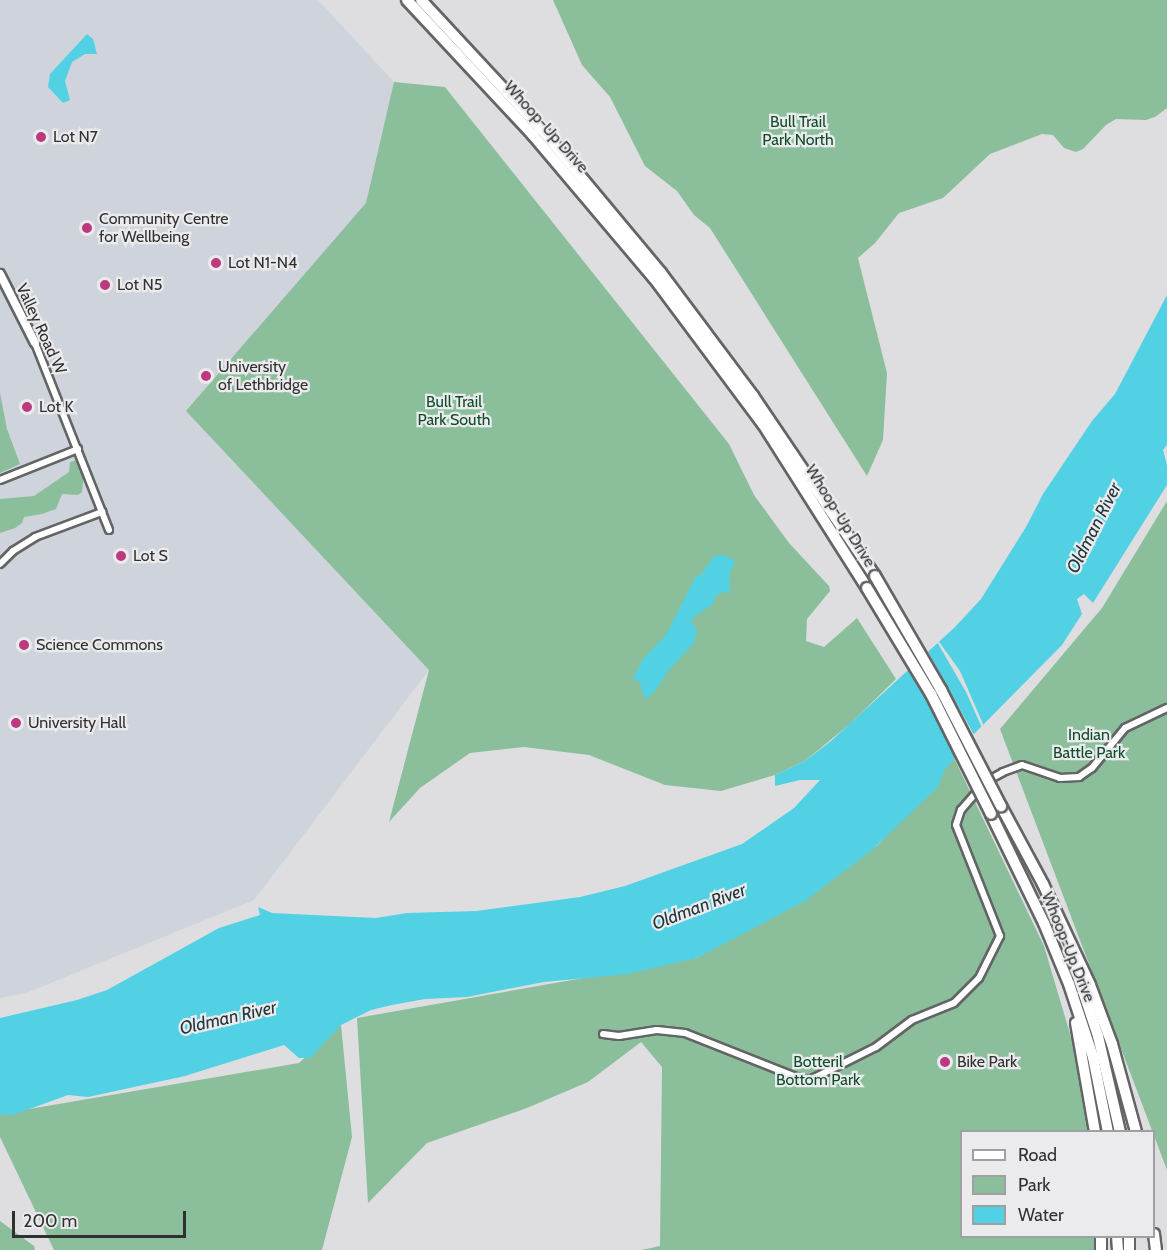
<!DOCTYPE html>
<html>
<head>
<meta charset="utf-8">
<style>
	body { margin:0 }
	#map { position:relative; width:1167px; height:1250px; overflow:hidden; background:#dedee0; font-family:Cabin,sans-serif }
	div>[style] { position:absolute }
	.built>* { inset:0; background:#cfd3db }
	.green>* { inset:0; background:#8bbe9b }
	.water>* { inset:0; background:#52d1e4 }
	.pier>* { inset:0; background:#dedee0; transform-origin:0 0 }
	.roads { filter:drop-shadow(2px 0 #636465) drop-shadow(-2px 0 #636465) drop-shadow(0 2px #636465) drop-shadow(0 -2px #636465) }
	.minor>* { height:6px; margin:-3px; padding:0 3px; transform-origin:3px; border-radius:3px; background:#fff }
	.tertiary>* { height:8px; margin:-4px; padding:0 4px; transform-origin:4px; border-radius:4px; background:#fff }
	.motorway>* { height:10px; margin:-5px; padding:0 5px; transform-origin:5px; border-radius:5px; background:#fff }
	.bridges { filter:drop-shadow(2px 0 #636465) drop-shadow(-2px 0 #636465) drop-shadow(0 2px #636465) drop-shadow(0 -2px #636465) }
	.motorway-bridge>* { height:10px; margin:-5px; padding:0 5px; transform-origin:5px; border-radius:5px; background:#fff }
	.dots>* { width:16px; height:16px; translate:-50% -50%; box-sizing:border-box; border:3px solid #ebebed; border-radius:50% }
	span { translate:-50% -50%; white-space:nowrap; text-align:center; line-height:1.15; -webkit-text-stroke:4.5px #ebebed; paint-order:stroke }
	.park-label { font-size:16px; color:#0d4d2a }
	.street-label { font-size:16px; color:#303031 }
	.poi-label { font-size:16px; color:#303031 }
	.left { translate:0 -50%; text-align:left }
	.water-label { font-size:18px; color:#21373b; font-style:italic }
	.legend { position:absolute; left:960px; top:1130px; width:195px; height:108px; box-sizing:border-box; background:#ebebed; border:2px solid #a0a0a2; margin:0; padding:8px 10px; list-style:none; font-size:18px; color:#303031 }
	.legend li { display:flex; align-items:center; gap:12px; height:30px }
	.legend b { width:30px; border:2px solid #a0a0a2 }
	.scale { position:absolute; left:12px; top:1211px; width:174px; height:27px; box-sizing:border-box; border:3px solid #303031; border-top:0; padding-left:8px; font-size:18px; line-height:21px; white-space:nowrap; color:#303031; -webkit-text-stroke:4px #ebebed; paint-order:stroke }
</style>
</head>
<body>
<div id="map">
	<div class="built">
		<i style="clip-path:polygon(0 0,318px 0,394px 82px,429px 670px,254px 900px,26px 993px,0 998px)"></i>
	</div>
	<div class="green">
		<i style="clip-path:polygon(553px 0,1167px 0,1167px 108px,1155px 117px,1146px 120px,1116px 119px,1106px 125px,1083px 149px,1076px 152px,1064px 148px,1053px 135px,1042px 134px,990px 154px,943px 198px,899px 213px,875px 243px,858px 258px,887px 373px,883px 440px,867px 476px,710px 228px,694px 215px,677px 191px,645px 166px,610px 97px,582px 65px)"></i>
		<i style="clip-path:polygon(394px 82px,445px 87px,729px 444px,754px 495px,789px 543px,829px 586px,830px 591px,807px 619px,806px 641px,824px 647px,857px 618px,896px 679px,851px 723px,805px 761px,775px 775px,721px 791px,665px 785px,589px 755px,524px 747px,470px 753px,420px 788px,389px 822px,429px 670px,186px 411px,366px 203px)"></i>
		<i style="clip-path:polygon(0 393px,7px 429px,20px 464px,0 473px)"></i>
		<i style="clip-path:polygon(78px 460px,84px 472px,82px 492px,78px 495px,62px 494px,56px 509px,42px 514px,24px 517px,22px 523px,15px 528px,0 533px,0 499px,34px 496px,69px 472px,70px 462px)"></i>
		<i style="clip-path:polygon(1167px 501px,1167px 1170px,1000px 729px,1102px 608px)"></i>
		<i style="clip-path:polygon(954px 758px,1044px 946px,1076px 1054px,1092px 1131px,962px 1132px,962px 1236px,1095px 1237px,1095px 1250px,642px 1250px,660px 1246px,662px 1067px,641px 1042px,588px 1082px,527px 1108px,427px 1143px,368px 1203px,357px 1018px,697px 958px,878px 845px)"></i>
		<i style="clip-path:polygon(341px 1025px,352px 1137px,322px 1250px,54px 1250px,0 1137px,0 1114px,299px 1063px)"></i>
		<i style="clip-path:polygon(0 1221px,34px 1246px,35px 1250px,0 1250px)"></i>
	</div>
	<div class="water">
		<i style="clip-path:polygon(87px 34px,93px 39px,97px 54px,85px 54px,72px 62px,65px 81px,70px 100px,63px 103px,48px 87px,50px 74px)"></i>
		<i style="clip-path:polygon(1167px 295px,1167px 445px,1163px 450px,1167px 465px,1167px 485px,1093px 603px,1084px 594px,1077px 599px,1082px 614px,1062px 645px,974px 734px,944px 771px,938px 787px,872px 850px,805px 901px,697px 958px,628px 974px,544px 982px,467px 997px,425px 999px,392px 1005px,371px 1010px,341px 1025px,310px 1058px,299px 1058px,284px 1045px,185px 1076px,88px 1097px,68px 1095px,13px 1115px,0 1115px,0 1018px,77px 1000px,107px 990px,219px 928px,260px 915px,258px 907px,272px 913px,376px 918px,407px 913px,476px 911px,580px 897px,625px 886px,742px 844px,794px 808px,820px 780px,800px 780px,775px 786px,775px 775px,805px 761px,831px 741px,955px 627px,981px 599px,1026px 527px,1043px 494px,1092px 421px,1115px 394px)"></i>
		<i style="clip-path:polygon(724px 555px,735px 561px,729px 575px,730px 588px,728px 593px,722px 592px,716px 596px,712px 605px,695px 616px,691px 621px,697px 630px,694px 643px,668px 671px,655px 691px,647px 698px,643px 696px,640px 682px,633px 679px,643px 659px,666px 635px,696px 576px,700px 576px,714px 556px)"></i>
	</div>
	<div class="pier">
		<i style="clip-path:polygon(937px 639px,960px 671px,983px 724px,983px 730px,966px 692px,936px 640px)"></i>
		<i style="left:926px;top:648px;width:102px;height:13px;rotate:61deg"></i>
	</div>
	<div class="roads">
		<div class="minor">
			<i style="left:35px;top:343px;width:201px;rotate:68.4deg"></i>
			<i style="left:0;top:480px;width:84px;rotate:-21.7deg"></i>
			<i style="left:0;top:564px;width:18px;rotate:-45deg"></i>
			<i style="left:13px;top:551px;width:26px;rotate:-32deg"></i>
			<i style="left:35px;top:537px;width:72px;rotate:-20.5deg"></i>
			<i style="left:987px;top:781px;width:18px;rotate:-29deg"></i>
			<i style="left:1003px;top:772px;width:20px;rotate:-20deg"></i>
			<i style="left:1022px;top:765px;width:40px;rotate:18.9deg"></i>
			<i style="left:1060px;top:778px;width:19px;rotate:-3deg"></i>
			<i style="left:1079px;top:777px;width:16px;rotate:-35deg"></i>
			<i style="left:1092px;top:768px;width:52px;rotate:-50.5deg"></i>
			<i style="left:1125px;top:728px;width:47px;rotate:-25.5deg"></i>
			<i style="left:603px;top:1034px;width:16px;rotate:7deg"></i>
			<i style="left:619px;top:1036px;width:38px;rotate:-9deg"></i>
			<i style="left:657px;top:1030px;width:28px;rotate:6deg"></i>
			<i style="left:685px;top:1033px;width:125px;rotate:21.6deg"></i>
			<i style="left:801px;top:1079px;width:9px;rotate:6deg"></i>
			<i style="left:810px;top:1080px;width:74px;rotate:-26.6deg"></i>
			<i style="left:876px;top:1047px;width:45px;rotate:-36.9deg"></i>
			<i style="left:912px;top:1020px;width:45px;rotate:-22deg"></i>
			<i style="left:954px;top:1003px;width:35px;rotate:-45deg"></i>
			<i style="left:979px;top:978px;width:47px;rotate:-63.4deg"></i>
			<i style="left:1000px;top:936px;width:119px;rotate:-111.6deg"></i>
			<i style="left:956px;top:825px;width:16px;rotate:-72deg"></i>
			<i style="left:961px;top:810px;width:29px;rotate:-49deg"></i>
		</div>
		<div class="tertiary">
			<i style="left:0;top:274px;width:77px;rotate:63.1deg"></i>
		</div>
		<div class="motorway">
			<i style="left:407px;top:0;width:185px;rotate:47deg"></i>
			<i style="left:533px;top:135px;width:187px;rotate:49.8deg"></i>
			<i style="left:654px;top:278px;width:182px;rotate:53.3deg"></i>
			<i style="left:763px;top:424px;width:194px;rotate:57.6deg"></i>
			<i style="left:421px;top:0;width:176px;rotate:47.1deg"></i>
			<i style="left:541px;top:129px;width:187px;rotate:50.2deg"></i>
			<i style="left:661px;top:273px;width:154px;rotate:53.2deg"></i>
			<i style="left:753px;top:396px;width:217px;rotate:55.9deg"></i>
			<i style="left:1001px;top:806px;width:89px;rotate:61.7deg"></i>
			<i style="left:1043px;top:884px;width:111px;rotate:65deg"></i>
			<i style="left:1090px;top:985px;width:63px;rotate:69.6deg"></i>
			<i style="left:1112px;top:1044px;width:91px;rotate:74.7deg"></i>
			<i style="left:991px;top:814px;width:121px;rotate:64.1deg"></i>
			<i style="left:1044px;top:923px;width:66px;rotate:67.7deg"></i>
			<i style="left:1069px;top:984px;width:77px;rotate:71.8deg"></i>
			<i style="left:1093px;top:1057px;width:76px;rotate:78.7deg"></i>
			<i style="left:1076px;top:970px;width:70px;rotate:71.6deg"></i>
			<i style="left:1098px;top:1036px;width:98px;rotate:77.1deg"></i>
			<i style="left:1076px;top:1023px;width:111px;rotate:80.1deg"></i>
			<i style="left:1154px;top:1234px;width:16px;rotate:83deg"></i>
			<i style="left:1101px;top:1236px;width:14px;rotate:90deg"></i>
			<i style="left:1117px;top:1236px;width:14px;rotate:86deg"></i>
			<i style="left:1129px;top:1236px;width:14px;rotate:90deg"></i>
		</div>
	</div>
	<div class="bridges">
		<div class="motorway-bridge">
			<i style="left:875px;top:576px;width:132px;rotate:59.9deg"></i>
			<i style="left:941px;top:690px;width:131px;rotate:62.7deg"></i>
			<i style="left:867px;top:588px;width:124px;rotate:58.9deg"></i>
			<i style="left:931px;top:694px;width:134px;rotate:63.4deg"></i>
		</div>
	</div>
	<div class="dots">
		<i style="left:41px;top:137px;background:#bc3980"></i>
		<i style="left:87px;top:228px;background:#bc3980"></i>
		<i style="left:216px;top:263px;background:#bc3980"></i>
		<i style="left:105px;top:285px;background:#bc3980"></i>
		<i style="left:206px;top:376px;background:#bc3980"></i>
		<i style="left:27px;top:407px;background:#bc3980"></i>
		<i style="left:121px;top:556px;background:#bc3980"></i>
		<i style="left:24px;top:645px;background:#bc3980"></i>
		<i style="left:16px;top:723px;background:#bc3980"></i>
		<i style="left:945px;top:1062px;background:#bc3980"></i>
	</div>
	<div class="park-label">
		<span style="left:798px;top:131px">Bull Trail<br>Park North</span>
		<span style="left:454px;top:411px">Bull Trail<br>Park South</span>
		<span style="left:1089px;top:744px">Indian<br>Battle Park</span>
		<span style="left:818px;top:1071px">Botteril<br>Bottom Park</span>
	</div>
	<div class="street-label">
		<span style="left:546px;top:127px;rotate:48deg">Whoop-Up Drive</span>
		<span style="left:41px;top:329px;rotate:65deg">Valley Road W</span>
		<span style="left:840px;top:516px;rotate:58deg">Whoop-Up Drive</span>
		<span style="left:1068px;top:947px;rotate:68deg">Whoop-Up Drive</span>
	</div>
	<div class="poi-label">
		<span class="left" style="left:53px;top:137px">Lot N7</span>
		<span class="left" style="left:99px;top:228px">Community Centre<br>for Wellbeing</span>
		<span class="left" style="left:228px;top:263px">Lot N1-N4</span>
		<span class="left" style="left:117px;top:285px">Lot N5</span>
		<span class="left" style="left:218px;top:376px">University<br>of Lethbridge</span>
		<span class="left" style="left:39px;top:407px">Lot K</span>
		<span class="left" style="left:133px;top:556px">Lot S</span>
		<span class="left" style="left:36px;top:645px">Science Commons</span>
		<span class="left" style="left:28px;top:723px">University Hall</span>
		<span class="left" style="left:957px;top:1062px">Bike Park</span>
	</div>
	<div class="water-label">
		<span style="left:1094px;top:528px;rotate:-63deg">Oldman River</span>
		<span style="left:699px;top:907px;rotate:-21deg">Oldman River</span>
		<span style="left:228px;top:1018px;rotate:-13deg">Oldman River</span>
	</div>
	<ul class="legend">
	<li><b style="height:8px;background:#fff"></b>Road</li>
	<li><b style="height:16px;background:#8bbe9b"></b>Park</li>
	<li><b style="height:16px;background:#52d1e4"></b>Water</li>
	</ul>
	<div class="scale">200 m</div>
</div>
</body>
</html>
